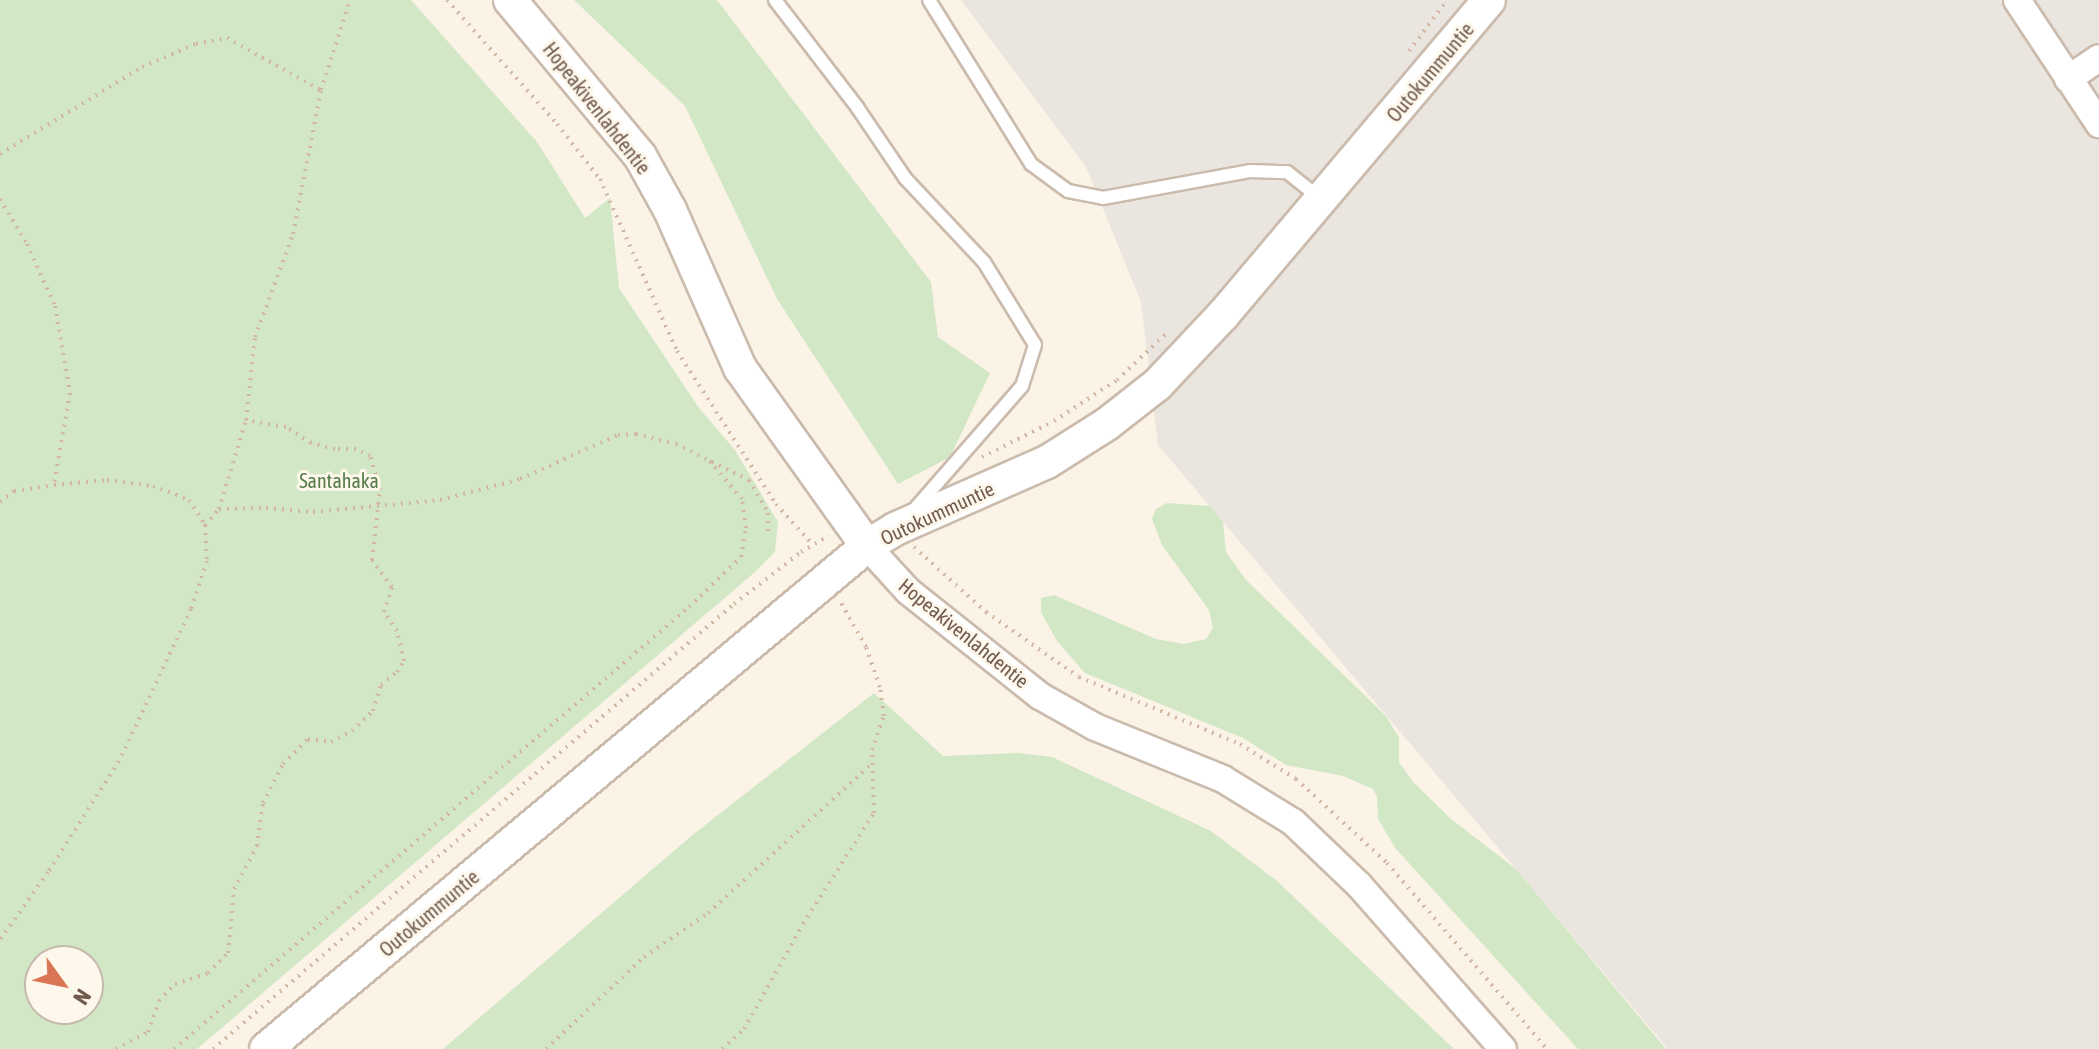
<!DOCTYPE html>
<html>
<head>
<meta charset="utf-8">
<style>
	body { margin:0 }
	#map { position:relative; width:2099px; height:1049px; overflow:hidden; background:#faf3e6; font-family:"Asap Condensed",sans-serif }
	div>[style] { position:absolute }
	.industrial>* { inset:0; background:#ebe5e0 }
	.green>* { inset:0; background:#d2e7c6 }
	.path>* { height:4px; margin-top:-2px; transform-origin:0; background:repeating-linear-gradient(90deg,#d2b7a3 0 2px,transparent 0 8px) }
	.roads { filter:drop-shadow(2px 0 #cbbbad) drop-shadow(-2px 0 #cbbbad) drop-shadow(0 2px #cbbbad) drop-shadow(0 -2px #cbbbad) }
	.service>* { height:12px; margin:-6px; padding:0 6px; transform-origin:6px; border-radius:6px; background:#fff }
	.minor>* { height:26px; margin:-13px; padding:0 13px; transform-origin:13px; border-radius:13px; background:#fff }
	.tertiary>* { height:32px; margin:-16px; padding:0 16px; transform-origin:16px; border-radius:16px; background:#fff }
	span { translate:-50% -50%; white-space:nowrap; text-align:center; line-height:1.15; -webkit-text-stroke:6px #fdf7ec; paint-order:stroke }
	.street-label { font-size:20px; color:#725b4d }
	.park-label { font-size:20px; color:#567c49 }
	.north { position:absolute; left:24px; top:945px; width:80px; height:80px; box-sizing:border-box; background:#fdf7ec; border:2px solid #c5b9ac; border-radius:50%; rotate:123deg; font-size:22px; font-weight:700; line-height:32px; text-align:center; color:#725b4d }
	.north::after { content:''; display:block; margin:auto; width:28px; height:36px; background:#da7655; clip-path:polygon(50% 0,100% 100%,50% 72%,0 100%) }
</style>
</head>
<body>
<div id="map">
	<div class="industrial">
		<i style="clip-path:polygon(961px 0,2099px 0,2099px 1049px,1668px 1049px,1158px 445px,1141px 302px,1086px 167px)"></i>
	</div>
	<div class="green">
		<i style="clip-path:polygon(evenodd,0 0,411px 0,537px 142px,585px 218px,610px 198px,619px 288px,699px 408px,735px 450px,778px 522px,775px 552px,755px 572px,197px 1049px,0 1049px,0 0,40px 961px,88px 961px,88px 1009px,40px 1009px,40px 961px)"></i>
		<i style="clip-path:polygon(574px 0,717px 0,931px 282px,938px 337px,990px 373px,950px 457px,898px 484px,777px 299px,685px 106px)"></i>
		<i style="clip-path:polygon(1167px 503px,1210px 506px,1223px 522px,1226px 552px,1246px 580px,1386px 716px,1399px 738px,1399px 762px,1413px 782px,1451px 819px,1516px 869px,1666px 1049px,1578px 1049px,1396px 849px,1378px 819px,1377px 797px,1373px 789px,1343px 776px,1286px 765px,1243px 738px,1085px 673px,1057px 641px,1041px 612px,1041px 598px,1054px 595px,1156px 639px,1184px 644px,1206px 639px,1213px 628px,1209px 610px,1162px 545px,1152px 519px,1156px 509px)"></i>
		<i style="clip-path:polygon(874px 693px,943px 756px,1018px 753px,1052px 757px,1211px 831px,1277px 881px,1454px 1049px,443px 1049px,690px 837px)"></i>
	</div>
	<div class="path">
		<i style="left:447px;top:0;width:166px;rotate:48.4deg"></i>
		<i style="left:557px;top:124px;width:70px;rotate:52deg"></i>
		<i style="left:600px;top:179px;width:188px;rotate:65.9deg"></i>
		<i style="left:677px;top:351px;width:182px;rotate:57.1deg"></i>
		<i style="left:776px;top:504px;width:55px;rotate:47.9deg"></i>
		<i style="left:1409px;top:51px;width:64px;rotate:-53.3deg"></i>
		<i style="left:0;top:154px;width:167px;rotate:-31.5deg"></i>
		<i style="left:142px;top:67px;width:59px;rotate:-23.1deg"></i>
		<i style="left:196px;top:44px;width:32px;rotate:-11deg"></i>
		<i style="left:227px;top:38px;width:107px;rotate:29deg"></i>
		<i style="left:0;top:199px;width:52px;rotate:59deg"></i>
		<i style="left:27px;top:244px;width:68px;rotate:65.7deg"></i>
		<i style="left:55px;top:306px;width:88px;rotate:80.2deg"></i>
		<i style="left:70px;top:393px;width:92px;rotate:100deg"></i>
		<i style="left:982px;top:457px;width:80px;rotate:-26.6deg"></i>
		<i style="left:1054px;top:421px;width:75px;rotate:-33.1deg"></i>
		<i style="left:1117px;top:380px;width:71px;rotate:-43.3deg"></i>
		<i style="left:0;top:502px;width:18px;rotate:-38deg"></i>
		<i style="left:14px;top:491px;width:40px;rotate:-8.5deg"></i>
		<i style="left:54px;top:485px;width:53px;rotate:-5.4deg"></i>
		<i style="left:107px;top:480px;width:46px;rotate:7.4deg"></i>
		<i style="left:153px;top:486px;width:39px;rotate:21deg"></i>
		<i style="left:189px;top:500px;width:30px;rotate:57deg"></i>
		<i style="left:205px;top:525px;width:36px;rotate:87deg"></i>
		<i style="left:207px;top:561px;width:51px;rotate:108.4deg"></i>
		<i style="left:191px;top:609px;width:168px;rotate:115.3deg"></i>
		<i style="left:119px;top:761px;width:132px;rotate:122.6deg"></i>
		<i style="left:48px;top:872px;width:83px;rotate:125.2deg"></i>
		<i style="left:219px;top:509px;width:93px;rotate:-73.1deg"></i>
		<i style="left:246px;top:420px;width:83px;rotate:-83.8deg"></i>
		<i style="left:255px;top:337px;width:110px;rotate:-69.7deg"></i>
		<i style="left:293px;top:234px;width:147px;rotate:-79deg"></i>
		<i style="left:321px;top:90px;width:95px;rotate:-72.1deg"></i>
		<i style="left:205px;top:525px;width:21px;rotate:-49deg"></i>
		<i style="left:219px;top:509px;width:47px;rotate:-1.2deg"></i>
		<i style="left:266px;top:508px;width:47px;rotate:4.9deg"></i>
		<i style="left:313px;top:512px;width:128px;rotate:-5.4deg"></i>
		<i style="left:440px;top:500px;width:83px;rotate:-14.7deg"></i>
		<i style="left:520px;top:479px;width:107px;rotate:-24.2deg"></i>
		<i style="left:618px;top:435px;width:18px;rotate:-3deg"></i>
		<i style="left:636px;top:434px;width:41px;rotate:14deg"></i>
		<i style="left:676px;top:444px;width:81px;rotate:26.3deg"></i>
		<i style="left:749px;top:480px;width:38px;rotate:60deg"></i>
		<i style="left:768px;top:513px;width:21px;rotate:90deg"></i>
		<i style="left:914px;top:547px;width:97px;rotate:42.1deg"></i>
		<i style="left:986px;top:612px;width:113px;rotate:35deg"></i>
		<i style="left:1079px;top:677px;width:174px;rotate:22.6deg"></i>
		<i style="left:1240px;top:744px;width:66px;rotate:32deg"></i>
		<i style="left:1296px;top:779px;width:124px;rotate:42.7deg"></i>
		<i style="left:1387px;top:863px;width:245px;rotate:49.3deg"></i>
		<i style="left:116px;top:1049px;width:36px;rotate:-28deg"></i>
		<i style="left:148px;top:1032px;width:33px;rotate:-70deg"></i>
		<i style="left:159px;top:1001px;width:23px;rotate:-47deg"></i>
		<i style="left:175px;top:984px;width:35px;rotate:-18deg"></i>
		<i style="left:208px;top:973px;width:28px;rotate:-45deg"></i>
		<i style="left:228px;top:953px;width:64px;rotate:-84.6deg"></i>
		<i style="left:234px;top:889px;width:49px;rotate:-61.9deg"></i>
		<i style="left:257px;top:846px;width:43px;rotate:-82.1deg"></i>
		<i style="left:263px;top:803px;width:44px;rotate:-62.9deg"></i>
		<i style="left:283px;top:764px;width:35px;rotate:-45deg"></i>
		<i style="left:308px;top:739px;width:23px;rotate:7deg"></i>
		<i style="left:331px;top:742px;width:24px;rotate:-28deg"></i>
		<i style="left:352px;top:731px;width:29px;rotate:-44deg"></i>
		<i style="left:373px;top:711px;width:27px;rotate:-73deg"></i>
		<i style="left:381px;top:685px;width:21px;rotate:-39deg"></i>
		<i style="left:397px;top:672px;width:13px;rotate:-58deg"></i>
		<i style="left:404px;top:661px;width:31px;rotate:-103deg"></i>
		<i style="left:397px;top:631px;width:23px;rotate:-124deg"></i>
		<i style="left:384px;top:612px;width:26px;rotate:-72deg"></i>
		<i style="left:392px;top:587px;width:34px;rotate:-127deg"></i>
		<i style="left:372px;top:560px;width:70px;rotate:-83.5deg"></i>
		<i style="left:380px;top:490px;width:35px;rotate:-106deg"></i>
		<i style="left:370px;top:456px;width:16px;rotate:-153deg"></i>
		<i style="left:356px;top:449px;width:21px;rotate:180deg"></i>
		<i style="left:335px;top:449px;width:25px;rotate:-166deg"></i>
		<i style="left:311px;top:443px;width:30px;rotate:-147deg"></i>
		<i style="left:286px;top:427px;width:41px;rotate:-170.1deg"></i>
		<i style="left:174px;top:1049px;width:679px;rotate:-40.64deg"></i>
		<i style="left:689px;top:607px;width:72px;rotate:-43.9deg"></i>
		<i style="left:741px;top:557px;width:29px;rotate:-80deg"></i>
		<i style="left:746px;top:528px;width:29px;rotate:-98deg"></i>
		<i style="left:742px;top:499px;width:52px;rotate:-130.4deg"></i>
		<i style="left:213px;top:1049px;width:685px;rotate:-40.5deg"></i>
		<i style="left:734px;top:604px;width:85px;rotate:-37.8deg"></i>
		<i style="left:801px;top:552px;width:32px;rotate:-30deg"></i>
		<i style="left:546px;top:1049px;width:134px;rotate:-43.2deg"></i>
		<i style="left:644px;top:957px;width:78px;rotate:-34.5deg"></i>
		<i style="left:708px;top:913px;width:222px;rotate:-42.3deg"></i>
		<i style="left:722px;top:1049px;width:30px;rotate:-42deg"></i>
		<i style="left:744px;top:1029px;width:120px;rotate:-60.7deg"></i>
		<i style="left:803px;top:924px;width:132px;rotate:-57.4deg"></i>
		<i style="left:874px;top:813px;width:63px;rotate:-91.8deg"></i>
		<i style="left:872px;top:750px;width:36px;rotate:-71deg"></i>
		<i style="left:884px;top:716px;width:29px;rotate:-98deg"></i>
		<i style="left:880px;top:687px;width:42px;rotate:-109.3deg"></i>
		<i style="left:866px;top:647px;width:53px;rotate:-119.5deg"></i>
	</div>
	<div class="roads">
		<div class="service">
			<i style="left:775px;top:0;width:135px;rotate:52.5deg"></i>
			<i style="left:857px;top:107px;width:86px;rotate:55.9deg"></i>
			<i style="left:905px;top:178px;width:115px;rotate:46.8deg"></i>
			<i style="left:984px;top:262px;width:97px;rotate:58.4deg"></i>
			<i style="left:1035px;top:345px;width:43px;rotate:107.6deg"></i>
			<i style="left:1022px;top:386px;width:164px;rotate:131.1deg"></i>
			<i style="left:929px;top:0;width:193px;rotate:58.1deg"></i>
			<i style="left:1031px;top:164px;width:46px;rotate:36.1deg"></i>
			<i style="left:1068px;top:191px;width:36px;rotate:11deg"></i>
			<i style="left:1103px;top:198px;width:149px;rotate:-10.4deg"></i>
			<i style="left:1250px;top:171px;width:37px;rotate:2deg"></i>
			<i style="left:1287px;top:172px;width:43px;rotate:38.5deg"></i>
		</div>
		<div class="minor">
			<i style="left:2017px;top:0;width:149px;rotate:56.5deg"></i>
			<i style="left:2068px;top:79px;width:37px;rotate:-34deg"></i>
			<i style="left:867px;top:546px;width:61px;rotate:47.7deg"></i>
			<i style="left:908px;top:591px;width:169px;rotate:38.5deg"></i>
			<i style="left:1040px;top:696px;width:63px;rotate:29.4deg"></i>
			<i style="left:1095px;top:727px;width:138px;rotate:22.1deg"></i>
			<i style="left:1223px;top:779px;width:82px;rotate:31.6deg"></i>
			<i style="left:1293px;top:822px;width:91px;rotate:43.7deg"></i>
			<i style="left:1359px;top:885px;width:218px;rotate:48.7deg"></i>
		</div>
		<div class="tertiary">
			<i style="left:510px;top:0;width:203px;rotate:50.2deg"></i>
			<i style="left:640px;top:156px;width:62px;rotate:60.9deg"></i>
			<i style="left:670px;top:210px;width:173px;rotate:66.1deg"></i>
			<i style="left:740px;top:368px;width:219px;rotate:54.5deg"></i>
			<i style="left:266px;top:1049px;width:784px;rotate:-39.93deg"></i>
			<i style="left:867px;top:546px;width:33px;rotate:-31deg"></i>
			<i style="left:895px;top:529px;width:166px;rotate:-23.8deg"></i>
			<i style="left:1047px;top:462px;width:71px;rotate:-32.3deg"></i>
			<i style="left:1107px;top:424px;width:63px;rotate:-38deg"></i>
			<i style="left:1157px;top:385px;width:96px;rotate:-46.7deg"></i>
			<i style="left:1223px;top:315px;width:412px;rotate:-49.8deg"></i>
		</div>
	</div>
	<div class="street-label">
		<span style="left:1430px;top:72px;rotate:-50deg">Outokummuntie</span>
		<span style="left:597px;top:108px;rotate:52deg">Hopeakivenlahdentie</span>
		<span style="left:937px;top:513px;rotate:-25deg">Outokummuntie</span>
		<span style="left:964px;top:633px;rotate:39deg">Hopeakivenlahdentie</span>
		<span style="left:429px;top:913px;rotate:-40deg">Outokummuntie</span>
	</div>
	<div class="park-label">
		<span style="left:339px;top:480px">Santahaka</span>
	</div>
	<div class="north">N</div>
</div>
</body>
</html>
